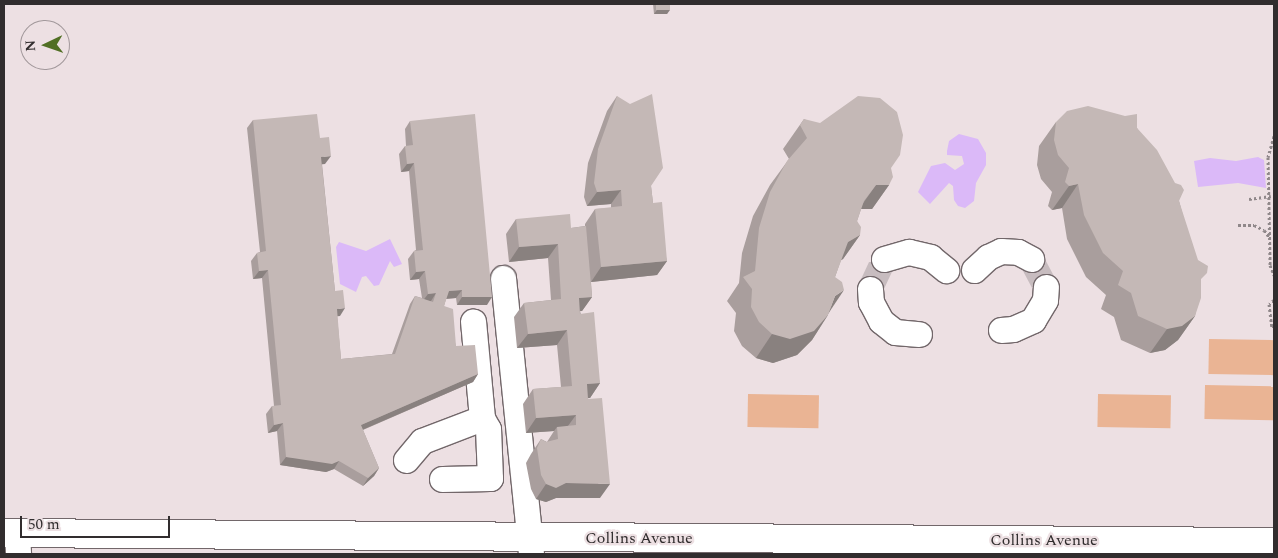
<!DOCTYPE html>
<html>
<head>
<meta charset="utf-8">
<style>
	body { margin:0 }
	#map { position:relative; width:1278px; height:558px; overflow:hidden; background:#ede0e3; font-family:Spectral,serif }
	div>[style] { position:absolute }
	.green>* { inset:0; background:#eab494; transform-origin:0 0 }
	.water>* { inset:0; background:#dbb9f8 }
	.minor-tunnel>* { height:25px; margin-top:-12.5px; transform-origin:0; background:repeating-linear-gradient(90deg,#c7bcbf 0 25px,transparent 0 37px) }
	.path>* { height:3px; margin-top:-1.5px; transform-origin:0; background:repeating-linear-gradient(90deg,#90888a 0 2.5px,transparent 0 5px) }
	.roads { filter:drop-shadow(1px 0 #72676a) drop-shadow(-1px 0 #72676a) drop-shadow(0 1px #72676a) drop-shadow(0 -1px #72676a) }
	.minor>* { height:25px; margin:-12.5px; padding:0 12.5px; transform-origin:12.5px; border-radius:12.5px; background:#fff }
	.major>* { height:28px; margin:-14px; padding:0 14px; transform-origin:14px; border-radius:14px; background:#fff }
	.wall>* { inset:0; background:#a99e9d }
	.shaded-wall>* { inset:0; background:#89817f }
	.building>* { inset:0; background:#c4b8b6; transform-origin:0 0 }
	span { translate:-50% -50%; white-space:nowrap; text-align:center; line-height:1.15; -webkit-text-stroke:4.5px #ede0e3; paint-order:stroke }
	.street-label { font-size:16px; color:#312d2e }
	.frame { position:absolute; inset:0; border:5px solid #312d2e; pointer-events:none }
	.north { position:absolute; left:20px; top:20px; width:50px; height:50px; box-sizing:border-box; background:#ede0e3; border:1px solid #a2989b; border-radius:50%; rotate:267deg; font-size:14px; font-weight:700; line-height:20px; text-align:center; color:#312d2e }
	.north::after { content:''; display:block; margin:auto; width:18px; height:22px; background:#516f24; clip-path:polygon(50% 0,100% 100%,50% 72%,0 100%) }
	.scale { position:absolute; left:20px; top:516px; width:150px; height:22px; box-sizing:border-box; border:2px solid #312d2e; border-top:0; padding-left:6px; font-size:15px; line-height:18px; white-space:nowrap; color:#312d2e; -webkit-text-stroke:4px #ede0e3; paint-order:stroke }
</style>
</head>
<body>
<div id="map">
	<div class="green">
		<i style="left:1209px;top:339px;width:65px;height:35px;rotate:1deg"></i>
		<i style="left:1205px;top:385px;width:69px;height:34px;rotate:1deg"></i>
		<i style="left:748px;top:394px;width:71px;height:33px;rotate:1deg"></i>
		<i style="left:1098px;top:394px;width:73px;height:33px;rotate:1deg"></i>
	</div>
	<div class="water">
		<i style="clip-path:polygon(959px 134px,978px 139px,986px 153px,986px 165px,976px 183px,974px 201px,965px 208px,958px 206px,954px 200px,953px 186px,949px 183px,930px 204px,918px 192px,931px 166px,945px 163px,955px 170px,964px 164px,962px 156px,947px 155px,947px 151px,949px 141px)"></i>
		<i style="clip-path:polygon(1258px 157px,1264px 160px,1266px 188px,1238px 183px,1198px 187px,1194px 161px,1210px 158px,1236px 161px)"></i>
		<i style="clip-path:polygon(390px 239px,402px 264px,394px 267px,390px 261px,379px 285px,374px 286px,366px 276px,362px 277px,356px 292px,340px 284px,336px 247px,339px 242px,366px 251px)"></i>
	</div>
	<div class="minor-tunnel">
		<i style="left:1031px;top:259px;width:32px;rotate:62deg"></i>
		<i style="left:870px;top:289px;width:33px;rotate:-65deg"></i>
	</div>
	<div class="path">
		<i style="left:1274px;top:136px;width:22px;rotate:106deg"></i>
		<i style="left:1268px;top:157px;width:108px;rotate:88.9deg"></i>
		<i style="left:1270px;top:265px;width:11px;rotate:68deg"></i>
		<i style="left:1249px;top:199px;width:22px;rotate:-8deg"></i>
		<i style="left:1238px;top:225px;width:16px"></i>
		<i style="left:1254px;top:225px;width:11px;rotate:27deg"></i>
		<i style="left:1264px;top:230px;width:10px;rotate:53deg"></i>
		<i style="left:1274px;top:300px;width:6px;rotate:141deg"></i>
		<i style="left:1269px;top:304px;width:23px;rotate:83deg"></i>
		<i style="left:1272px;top:327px;width:2px;rotate:-27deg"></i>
	</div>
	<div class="roads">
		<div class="minor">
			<i style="left:884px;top:259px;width:26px;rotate:-16deg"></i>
			<i style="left:909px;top:252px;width:22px;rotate:13deg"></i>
			<i style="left:930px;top:257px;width:21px;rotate:39deg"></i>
			<i style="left:974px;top:270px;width:19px;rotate:-43deg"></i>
			<i style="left:988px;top:257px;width:14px;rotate:-25deg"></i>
			<i style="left:1001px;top:251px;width:17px;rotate:3deg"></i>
			<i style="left:1018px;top:252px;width:15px;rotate:28deg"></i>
			<i style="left:503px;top:278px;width:277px;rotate:84.2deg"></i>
			<i style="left:870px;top:289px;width:13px;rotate:86deg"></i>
			<i style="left:871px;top:302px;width:21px;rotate:62deg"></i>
			<i style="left:881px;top:321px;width:18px;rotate:38deg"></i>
			<i style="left:895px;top:332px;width:24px;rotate:5deg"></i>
			<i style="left:1001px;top:330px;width:12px;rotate:-5deg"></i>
			<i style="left:1013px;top:329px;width:22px;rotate:-24deg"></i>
			<i style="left:1033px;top:320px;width:23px;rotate:-59deg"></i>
			<i style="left:1045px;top:300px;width:13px;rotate:-86deg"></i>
			<i style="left:406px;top:460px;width:25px;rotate:-50deg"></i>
			<i style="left:422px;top:441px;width:64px;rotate:-21deg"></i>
			<i style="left:482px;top:418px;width:97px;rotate:-95.3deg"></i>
			<i style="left:442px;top:479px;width:48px;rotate:-1.2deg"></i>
			<i style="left:490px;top:478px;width:49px;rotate:-92.3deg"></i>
			<i style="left:488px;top:429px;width:13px;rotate:-119deg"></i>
			<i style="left:17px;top:533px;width:21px;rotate:87deg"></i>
		</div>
		<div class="major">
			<i style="left:4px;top:533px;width:1270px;rotate:0.41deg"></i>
		</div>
	</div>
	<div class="wall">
		<i style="clip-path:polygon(653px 4px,670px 4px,667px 14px,654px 14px)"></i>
		<i style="clip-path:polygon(617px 96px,651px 186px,653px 203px,667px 261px,657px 275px,591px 282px,592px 297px,582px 311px,580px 311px,600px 383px,590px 398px,588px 398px,600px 498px,556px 498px,546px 502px,536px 499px,531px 489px,526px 463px,531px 454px,541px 439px,547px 442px,554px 431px,526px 433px,523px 404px,533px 389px,561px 387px,557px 345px,517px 348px,514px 317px,524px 303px,551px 300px,548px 258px,509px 262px,506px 234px,516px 219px,571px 228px,585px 226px,585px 224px,595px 209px,611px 208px,611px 204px,587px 206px,584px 197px,588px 163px,607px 111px)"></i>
		<i style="clip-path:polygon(804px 119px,891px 168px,889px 185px,872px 209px,861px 209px,857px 221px,860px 235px,843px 259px,841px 260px,835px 277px,830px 311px,812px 340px,797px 355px,773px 363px,756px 358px,742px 346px,734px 331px,736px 313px,727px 301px,739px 283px,742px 253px,753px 216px,770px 185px,789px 159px,783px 149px)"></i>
		<i style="clip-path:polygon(253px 120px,320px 138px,325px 164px,322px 164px,335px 291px,340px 316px,337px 316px,341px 359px,392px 354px,410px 304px,415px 296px,422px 298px,419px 279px,410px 280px,408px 259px,414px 251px,416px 250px,409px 171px,401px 172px,399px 154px,405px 146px,406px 146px,405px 129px,410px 121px,487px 305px,457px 305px,456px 298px,446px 299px,444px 306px,456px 346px,478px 374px,473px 382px,363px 430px,379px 468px,374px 476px,363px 486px,334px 469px,326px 472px,280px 465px,277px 431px,268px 433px,266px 414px,272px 406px,274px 406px,262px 278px,253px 279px,251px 261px,257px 253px,260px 252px,247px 128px)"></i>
		<i style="clip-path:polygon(1056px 122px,1137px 128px,1179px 201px,1201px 282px,1195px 316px,1178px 340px,1165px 350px,1150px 353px,1121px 340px,1114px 317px,1101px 309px,1106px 295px,1086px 277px,1067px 239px,1062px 208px,1052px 210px,1048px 206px,1052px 192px,1041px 179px,1037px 165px,1039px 146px)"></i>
	</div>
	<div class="shaded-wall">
		<i style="clip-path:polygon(657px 10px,670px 10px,667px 14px,654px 14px)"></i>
		<i style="clip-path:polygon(331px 156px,325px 164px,316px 165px,321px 157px)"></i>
		<i style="clip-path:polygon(414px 163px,409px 171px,401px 172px,407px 164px)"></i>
		<i style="clip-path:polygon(1078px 184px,1062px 208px,1052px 210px,1069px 186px)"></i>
		<i style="clip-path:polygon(876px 185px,889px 185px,872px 209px,859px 209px)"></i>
		<i style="clip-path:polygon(621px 190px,611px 204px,587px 206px,597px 192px)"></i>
		<i style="clip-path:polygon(860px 235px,843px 259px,831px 266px,848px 242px)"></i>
		<i style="clip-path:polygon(558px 244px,548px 258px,509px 262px,519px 247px)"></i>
		<i style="clip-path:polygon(667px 261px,657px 275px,591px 282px,601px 267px)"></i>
		<i style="clip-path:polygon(268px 270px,262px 278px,253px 279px,259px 271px)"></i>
		<i style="clip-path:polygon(425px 271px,419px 279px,410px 280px,416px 272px)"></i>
		<i style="clip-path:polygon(462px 290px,456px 298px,443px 299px,449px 291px)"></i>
		<i style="clip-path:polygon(844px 290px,828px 314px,835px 296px)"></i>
		<i style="clip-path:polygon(436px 293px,431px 301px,422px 302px,428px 294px)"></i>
		<i style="clip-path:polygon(462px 297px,492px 297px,487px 305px,457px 305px)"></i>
		<i style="clip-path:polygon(592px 297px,582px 311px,569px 312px,579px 298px)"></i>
		<i style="clip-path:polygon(345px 308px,340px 316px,331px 317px,337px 309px)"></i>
		<i style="clip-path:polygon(828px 315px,812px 340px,797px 355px,773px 363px,756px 358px,772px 334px)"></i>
		<i style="clip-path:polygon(1195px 316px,1178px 340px,1165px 350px,1150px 353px,1167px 329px)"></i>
		<i style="clip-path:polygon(567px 330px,557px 345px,517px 348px,528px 334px)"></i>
		<i style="clip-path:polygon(478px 374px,473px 382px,355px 433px,361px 425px)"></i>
		<i style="clip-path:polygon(600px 383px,590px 398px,577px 399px,587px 384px)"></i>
		<i style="clip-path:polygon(576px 415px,565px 430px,557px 427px,554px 431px,526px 433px,536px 418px)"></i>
		<i style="clip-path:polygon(283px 423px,277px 431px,268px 433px,274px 425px)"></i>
		<i style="clip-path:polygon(286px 457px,339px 461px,334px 469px,326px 472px,280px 465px)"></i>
		<i style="clip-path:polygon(379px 468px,374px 476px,363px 486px,368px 478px)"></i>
		<i style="clip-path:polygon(566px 483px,610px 484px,600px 498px,556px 498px,546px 502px,536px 499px,546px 484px)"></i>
	</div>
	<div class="building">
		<i style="left:656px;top:4px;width:14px;height:6px"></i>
		<i style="clip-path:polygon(652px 94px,663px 168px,651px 186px,653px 203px,662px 202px,667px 261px,601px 267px,595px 209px,622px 206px,621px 190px,597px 192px,594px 183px,598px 149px,617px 96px,630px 104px)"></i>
		<i style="clip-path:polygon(858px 96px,880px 98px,897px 112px,903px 135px,900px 155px,891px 168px,893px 177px,889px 185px,876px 185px,864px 201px,857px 221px,861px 227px,860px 235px,848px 242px,835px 277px,842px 282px,844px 290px,835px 296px,828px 315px,814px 331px,790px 339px,772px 334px,759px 322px,751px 307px,752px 289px,743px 277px,755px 271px,759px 228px,770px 192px,787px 161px,807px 138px,800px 125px,804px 119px,820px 123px)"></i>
		<i style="clip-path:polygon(1088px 106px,1125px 116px,1137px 114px,1137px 128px,1157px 150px,1175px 183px,1181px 185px,1184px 190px,1179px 201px,1198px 260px,1208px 266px,1207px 273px,1201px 279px,1201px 298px,1195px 316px,1182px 326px,1167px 329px,1138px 316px,1131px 293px,1118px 285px,1123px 271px,1103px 253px,1084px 215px,1078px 184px,1069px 186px,1065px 182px,1069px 168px,1058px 155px,1054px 140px,1056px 122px,1067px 111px)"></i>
		<i style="clip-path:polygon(317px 114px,320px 138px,329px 137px,331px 156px,321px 157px,335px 291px,343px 290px,345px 308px,337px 309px,341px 359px,395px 354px,415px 296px,433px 302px,436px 293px,428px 294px,425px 271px,416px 272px,414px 251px,423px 250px,414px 163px,407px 164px,405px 146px,413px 145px,410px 121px,475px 114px,492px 297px,462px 297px,462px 290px,449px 291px,444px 306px,453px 309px,456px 346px,475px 345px,478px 374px,361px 425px,379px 468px,368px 478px,339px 461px,332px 464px,286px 457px,283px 423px,274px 425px,272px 406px,281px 405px,268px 270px,259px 271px,257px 253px,266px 251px,253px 120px)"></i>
		<i style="clip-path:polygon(570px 214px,571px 228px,586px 226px,592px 297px,579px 298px,580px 314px,594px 312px,600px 383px,587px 384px,588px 399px,602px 398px,610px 484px,566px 483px,556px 488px,546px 484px,541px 475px,537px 448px,541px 439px,546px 442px,558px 439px,557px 427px,576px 425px,576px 415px,536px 418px,533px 389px,572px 386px,567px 330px,528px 334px,524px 303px,561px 299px,558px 244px,519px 247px,516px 219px)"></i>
	</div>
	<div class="street-label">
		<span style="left:639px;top:538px">Collins Avenue</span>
		<span style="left:1044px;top:540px">Collins Avenue</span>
	</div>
	<div class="frame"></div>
	<div class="north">N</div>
	<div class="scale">50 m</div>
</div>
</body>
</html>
